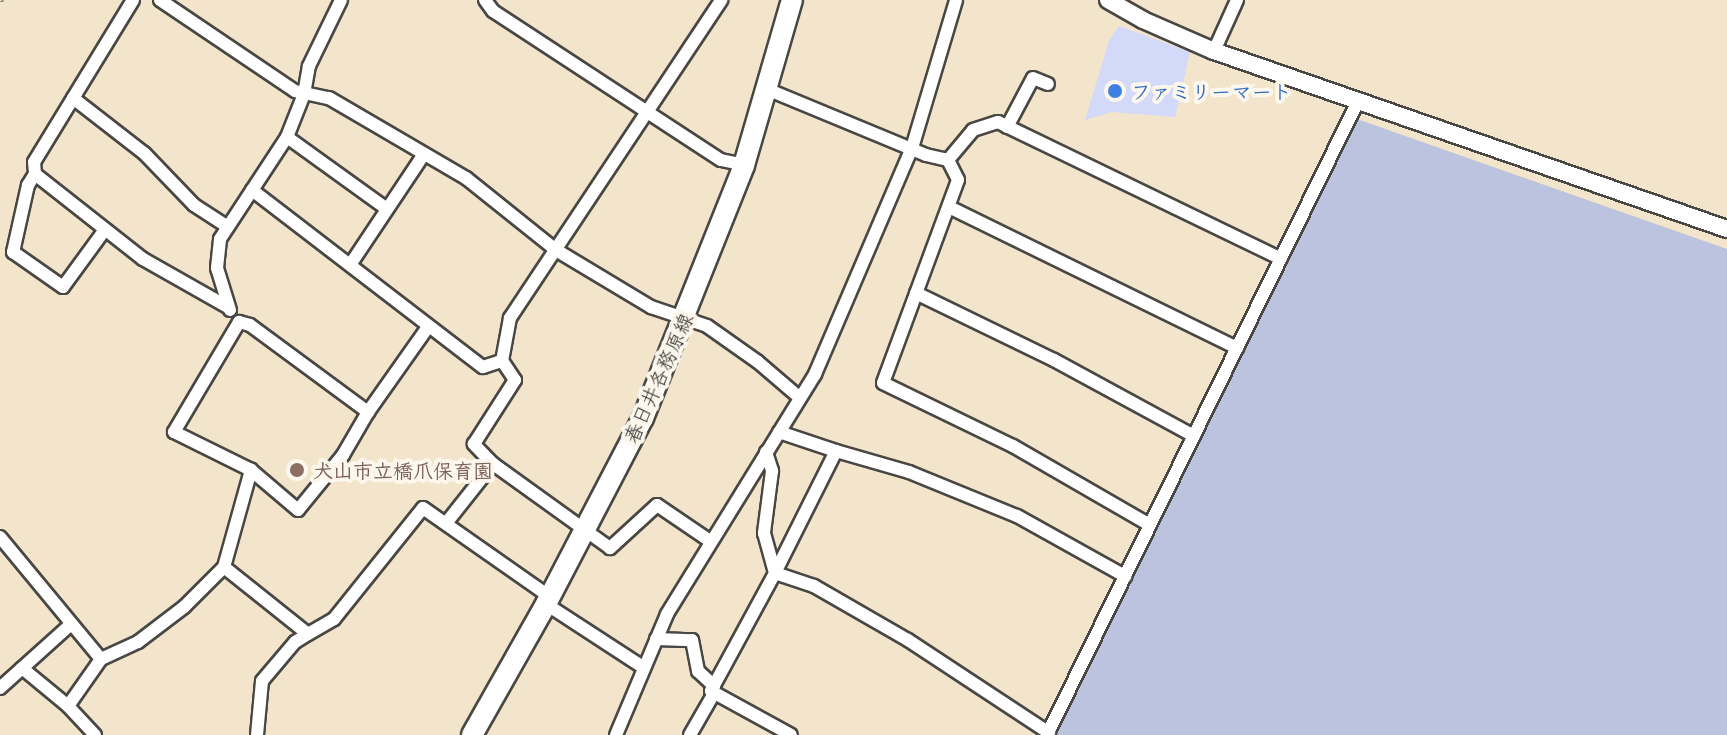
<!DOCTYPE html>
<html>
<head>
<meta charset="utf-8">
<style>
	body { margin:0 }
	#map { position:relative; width:1727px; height:735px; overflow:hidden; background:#f3e5cb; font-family:Mali,"Klee One",sans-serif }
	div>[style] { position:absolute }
	.built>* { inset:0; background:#d3d9f9 }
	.industrial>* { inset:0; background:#bcc3de }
	.roads { filter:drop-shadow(2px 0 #494743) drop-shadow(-2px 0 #494743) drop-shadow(0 2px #494743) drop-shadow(0 -2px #494743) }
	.minor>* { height:12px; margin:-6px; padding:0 6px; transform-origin:6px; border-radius:6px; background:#fff }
	.tertiary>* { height:16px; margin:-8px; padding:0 8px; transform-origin:8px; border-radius:8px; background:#fff }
	.primary>* { height:20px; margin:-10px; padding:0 10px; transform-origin:10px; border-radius:10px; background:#fff }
	.rail>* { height:7px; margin-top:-3.5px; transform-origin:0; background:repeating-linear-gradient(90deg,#fbf7ec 0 12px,#2b2b2b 0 24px); box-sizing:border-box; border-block:2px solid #2b2b2b }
	.dots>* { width:22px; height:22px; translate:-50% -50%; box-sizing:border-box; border:4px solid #fbf7ec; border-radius:50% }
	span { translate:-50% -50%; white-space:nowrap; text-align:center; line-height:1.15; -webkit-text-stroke:8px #fbf7ec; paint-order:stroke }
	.shop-label { font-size:20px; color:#366cbe; font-weight:700 }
	.left { translate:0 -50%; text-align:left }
	.street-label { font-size:20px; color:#2b2b2b }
	.education-label { font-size:20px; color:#785e54; font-weight:700 }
</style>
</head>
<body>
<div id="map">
	<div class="built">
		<i style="clip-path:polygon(1119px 26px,1190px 52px,1175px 117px,1112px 112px,1085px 120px,1109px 41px)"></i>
	</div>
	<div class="industrial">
		<i style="clip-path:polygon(1357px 119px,1727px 249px,1727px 735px,1055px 735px)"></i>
	</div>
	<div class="roads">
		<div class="minor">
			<i style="left:133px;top:0;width:190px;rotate:121.4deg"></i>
			<i style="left:34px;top:162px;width:12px;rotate:85deg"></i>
			<i style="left:35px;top:174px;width:137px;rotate:38.2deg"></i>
			<i style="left:143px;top:259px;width:98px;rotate:29.5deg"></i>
			<i style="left:160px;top:0;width:163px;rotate:34deg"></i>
			<i style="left:295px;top:91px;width:35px;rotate:12deg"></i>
			<i style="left:329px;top:98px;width:159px;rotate:30.3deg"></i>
			<i style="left:466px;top:178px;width:115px;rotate:38.7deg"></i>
			<i style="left:556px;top:250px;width:111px;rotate:31deg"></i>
			<i style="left:651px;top:307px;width:59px;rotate:18.7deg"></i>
			<i style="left:707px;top:326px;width:62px;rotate:35.2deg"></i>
			<i style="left:758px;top:362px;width:55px;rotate:40.6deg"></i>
			<i style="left:485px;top:0;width:14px;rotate:54deg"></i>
			<i style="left:493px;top:11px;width:272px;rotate:33.2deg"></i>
			<i style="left:721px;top:160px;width:24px;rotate:12deg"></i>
			<i style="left:1214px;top:51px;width:56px;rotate:-65.7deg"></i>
			<i style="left:769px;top:90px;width:170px;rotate:22.5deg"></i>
			<i style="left:926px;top:155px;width:23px;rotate:13deg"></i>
			<i style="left:73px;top:98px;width:90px;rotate:37.8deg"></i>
			<i style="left:144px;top:153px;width:72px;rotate:46.1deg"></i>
			<i style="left:194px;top:205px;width:40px;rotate:32.9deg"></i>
			<i style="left:1007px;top:127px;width:55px;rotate:-62deg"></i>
			<i style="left:1033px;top:78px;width:16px;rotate:22deg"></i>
			<i style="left:287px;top:137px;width:123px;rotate:35.8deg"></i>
			<i style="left:948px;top:160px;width:22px;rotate:63deg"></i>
			<i style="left:958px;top:180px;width:216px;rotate:110.3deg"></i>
			<i style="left:883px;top:383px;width:144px;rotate:25.9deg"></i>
			<i style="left:1013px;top:446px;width:158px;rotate:30deg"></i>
			<i style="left:948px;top:160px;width:39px;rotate:-50deg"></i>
			<i style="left:973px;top:130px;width:26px;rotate:-18deg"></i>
			<i style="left:998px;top:122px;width:314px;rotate:25.8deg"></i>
			<i style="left:35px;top:174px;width:13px;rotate:122deg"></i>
			<i style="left:28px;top:185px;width:69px;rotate:102.6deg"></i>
			<i style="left:13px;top:252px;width:61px;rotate:35deg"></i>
			<i style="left:63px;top:287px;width:69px;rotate:-53.8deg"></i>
			<i style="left:252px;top:190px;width:291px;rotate:37.5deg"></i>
			<i style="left:483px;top:367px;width:20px;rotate:-18deg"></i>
			<i style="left:949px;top:207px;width:321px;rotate:26.1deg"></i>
			<i style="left:350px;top:265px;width:133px;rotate:-56.3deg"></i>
			<i style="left:916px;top:293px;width:153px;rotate:25.9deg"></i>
			<i style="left:1054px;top:360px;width:159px;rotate:28.5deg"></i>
			<i style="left:230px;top:310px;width:44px;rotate:-107.2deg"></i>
			<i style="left:217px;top:268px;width:29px;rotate:-84deg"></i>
			<i style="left:220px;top:239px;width:122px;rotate:-56.7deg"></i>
			<i style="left:287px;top:137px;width:46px;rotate:-68.4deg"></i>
			<i style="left:304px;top:94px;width:28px;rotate:-80deg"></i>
			<i style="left:309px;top:66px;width:73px;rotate:-64.1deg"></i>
			<i style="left:239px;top:322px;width:11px;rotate:15deg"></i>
			<i style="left:250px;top:325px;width:147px;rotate:36.4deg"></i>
			<i style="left:368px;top:412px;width:50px;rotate:120.2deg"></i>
			<i style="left:343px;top:455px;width:71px;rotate:129.3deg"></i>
			<i style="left:298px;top:510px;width:62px;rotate:-139.6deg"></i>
			<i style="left:251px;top:470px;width:86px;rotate:-153.7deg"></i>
			<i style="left:174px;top:432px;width:128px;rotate:-59.4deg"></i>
			<i style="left:368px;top:412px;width:104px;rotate:-54.8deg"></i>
			<i style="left:779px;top:432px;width:60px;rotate:18.4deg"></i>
			<i style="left:836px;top:451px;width:136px;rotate:116.6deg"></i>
			<i style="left:775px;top:573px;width:41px;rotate:18.4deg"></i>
			<i style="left:814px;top:586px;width:108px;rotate:29.9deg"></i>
			<i style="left:908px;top:640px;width:169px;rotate:33.4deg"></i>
			<i style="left:836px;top:451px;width:76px;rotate:16deg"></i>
			<i style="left:909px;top:472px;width:117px;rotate:22.2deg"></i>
			<i style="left:1017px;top:516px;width:124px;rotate:29.1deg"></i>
			<i style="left:766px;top:452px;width:20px;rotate:72deg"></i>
			<i style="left:772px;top:471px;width:63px;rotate:97.4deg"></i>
			<i style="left:764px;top:533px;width:41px;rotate:74.6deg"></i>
			<i style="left:775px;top:573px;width:134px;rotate:118.5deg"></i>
			<i style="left:711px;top:691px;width:91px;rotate:28.8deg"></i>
			<i style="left:447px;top:522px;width:74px;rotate:-51.6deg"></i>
			<i style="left:0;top:537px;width:158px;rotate:50.4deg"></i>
			<i style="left:710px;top:541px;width:64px;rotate:-145.8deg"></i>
			<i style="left:657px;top:505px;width:64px;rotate:137.5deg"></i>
			<i style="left:610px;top:548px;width:144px;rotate:-144.3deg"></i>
			<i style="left:493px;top:464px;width:28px;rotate:-134deg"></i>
			<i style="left:474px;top:444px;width:76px;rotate:-57.4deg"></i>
			<i style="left:515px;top:380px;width:23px;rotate:-124deg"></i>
			<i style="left:502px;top:361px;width:44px;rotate:-79.5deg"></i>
			<i style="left:510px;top:318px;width:382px;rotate:-56.4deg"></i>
			<i style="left:224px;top:567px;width:107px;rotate:38.6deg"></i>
			<i style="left:308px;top:634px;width:15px;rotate:148deg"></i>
			<i style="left:295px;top:642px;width:51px;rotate:130.2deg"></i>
			<i style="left:262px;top:681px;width:54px;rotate:95.3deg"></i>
			<i style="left:546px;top:604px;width:117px;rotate:33.1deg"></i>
			<i style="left:308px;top:634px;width:30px;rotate:-30deg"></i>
			<i style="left:334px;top:619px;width:142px;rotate:-51.3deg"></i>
			<i style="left:423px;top:508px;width:155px;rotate:35deg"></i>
			<i style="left:656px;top:639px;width:36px;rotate:2deg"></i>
			<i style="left:692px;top:640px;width:32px;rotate:79deg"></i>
			<i style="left:698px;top:671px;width:22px;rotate:43deg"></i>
			<i style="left:22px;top:668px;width:60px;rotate:39.6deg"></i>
			<i style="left:0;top:688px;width:94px;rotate:-42deg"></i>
			<i style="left:95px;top:735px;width:40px;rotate:-133deg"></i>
			<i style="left:68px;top:706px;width:57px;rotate:-54.9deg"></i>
			<i style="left:101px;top:659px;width:41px;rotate:-24.7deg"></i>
			<i style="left:138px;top:642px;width:58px;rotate:-37.3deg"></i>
			<i style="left:184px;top:607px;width:57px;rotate:-45deg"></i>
			<i style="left:224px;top:567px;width:101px;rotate:-74.4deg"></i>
			<i style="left:616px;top:735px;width:131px;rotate:-67.1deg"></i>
			<i style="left:667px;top:614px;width:282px;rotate:-58.3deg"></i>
			<i style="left:815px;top:374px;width:246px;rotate:-66.8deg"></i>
			<i style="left:912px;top:148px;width:154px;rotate:-73.4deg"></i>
			<i style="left:690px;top:735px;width:46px;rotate:-60.1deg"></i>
			<i style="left:1047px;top:735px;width:706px;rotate:-63.87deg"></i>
		</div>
		<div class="tertiary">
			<i style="left:1108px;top:0;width:40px;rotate:29.7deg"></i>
			<i style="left:1143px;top:20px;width:77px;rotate:23.6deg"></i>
			<i style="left:1214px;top:51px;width:543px;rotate:19.14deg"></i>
		</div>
		<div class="primary">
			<i style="left:472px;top:735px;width:150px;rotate:-60.5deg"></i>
			<i style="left:546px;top:604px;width:210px;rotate:-62.5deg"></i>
			<i style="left:643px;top:418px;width:272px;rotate:-68.2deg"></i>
			<i style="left:744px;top:165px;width:172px;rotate:-73.8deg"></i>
		</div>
	</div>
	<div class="rail">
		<i style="left:0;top:1px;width:1px;rotate:-90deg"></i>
	</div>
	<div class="dots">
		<i style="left:1115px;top:91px;background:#3f7fe0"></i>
		<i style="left:297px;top:470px;background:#8d6e63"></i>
	</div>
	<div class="shop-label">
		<span class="left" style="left:1131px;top:91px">ファミリーマート</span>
	</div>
	<div class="street-label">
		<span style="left:658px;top:378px;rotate:-66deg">春日井各務原線</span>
	</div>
	<div class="education-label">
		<span class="left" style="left:313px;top:470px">犬山市立橋爪保育園</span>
	</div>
</div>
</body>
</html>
